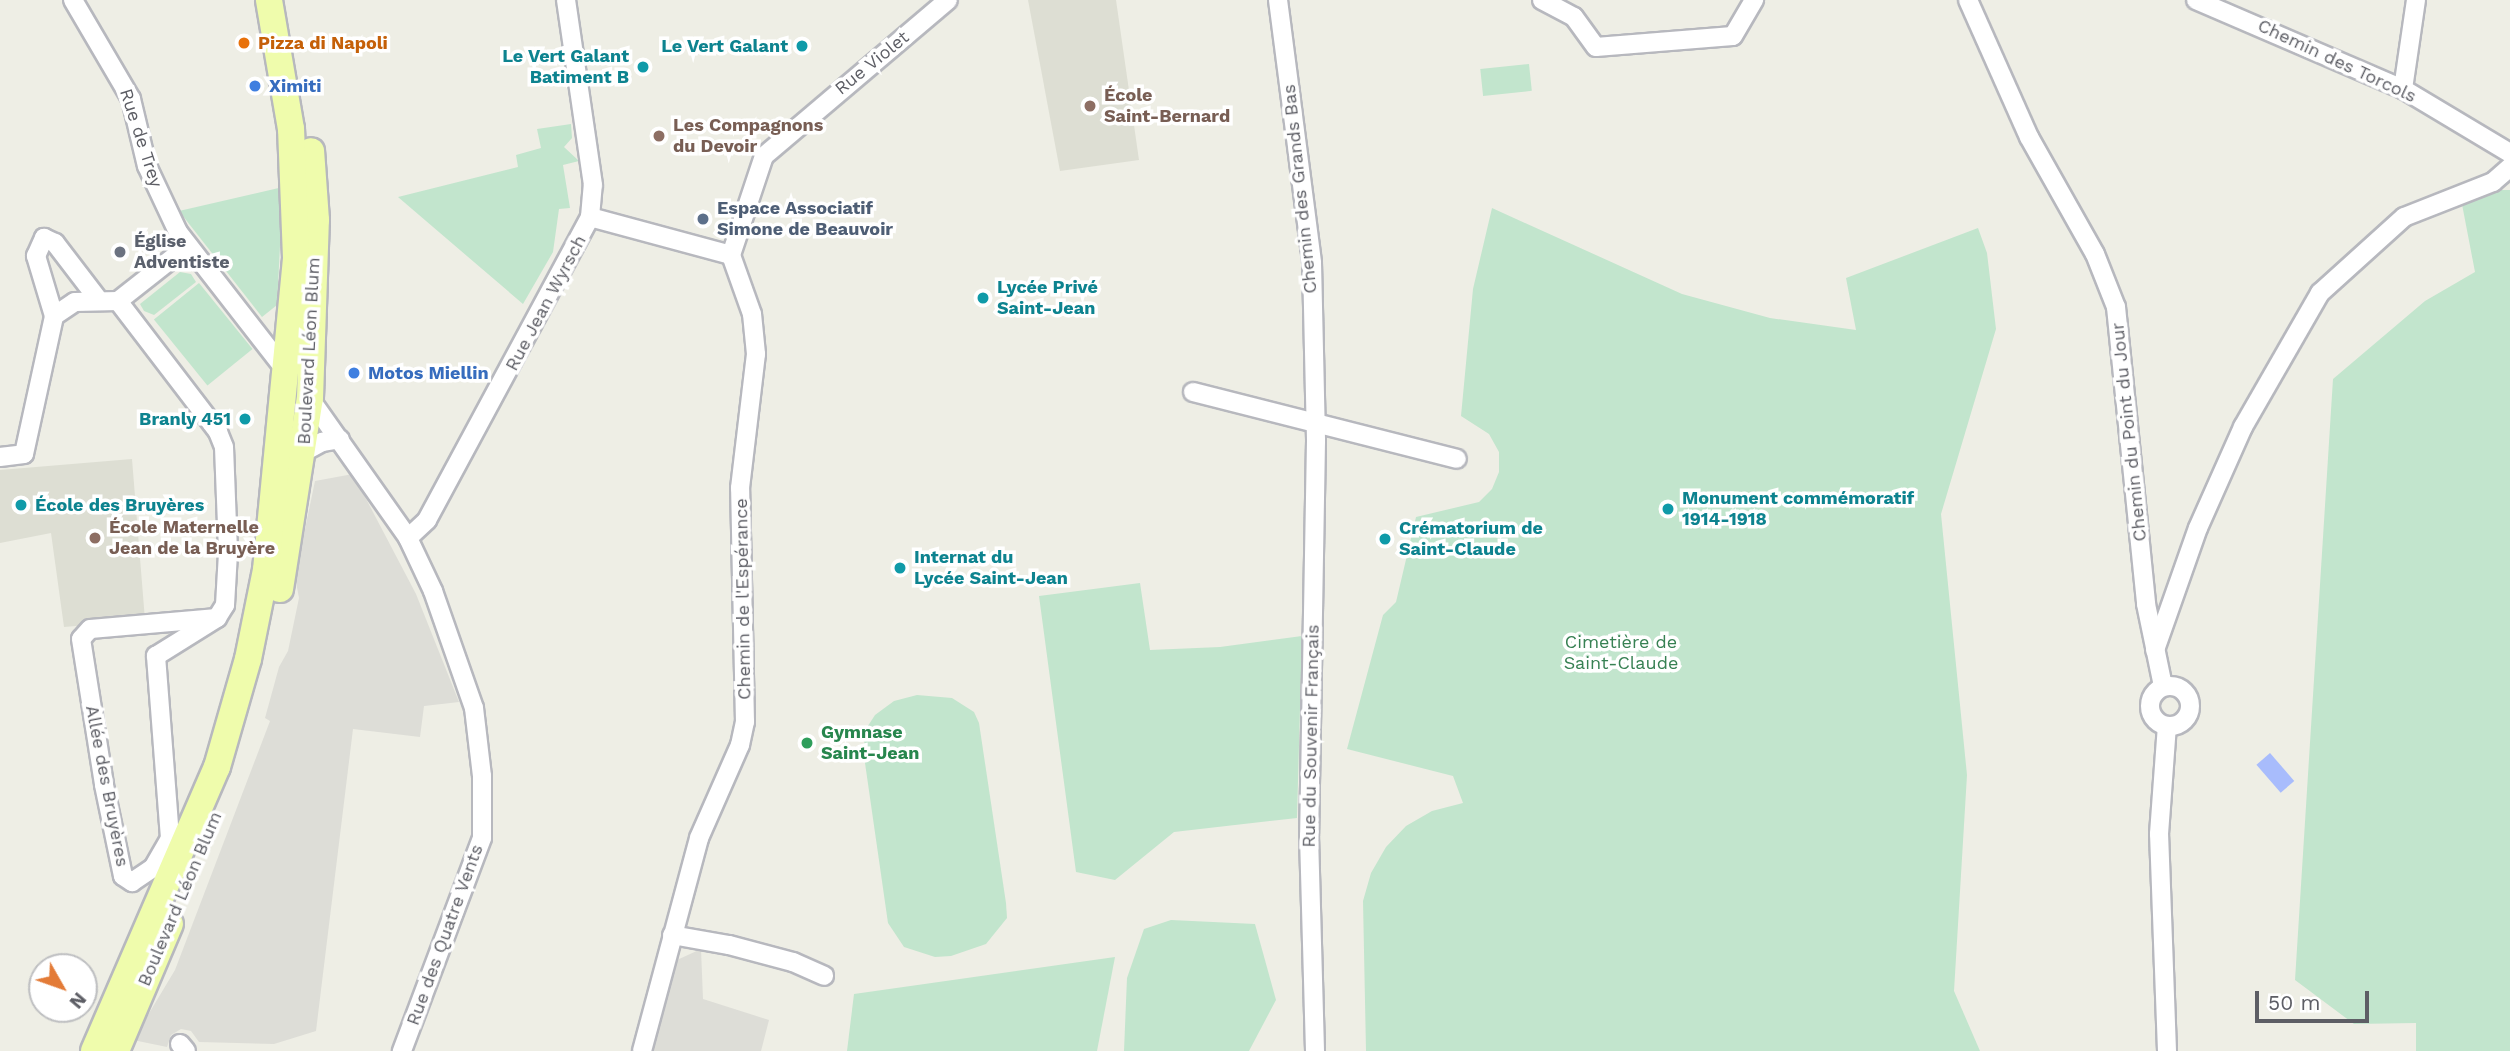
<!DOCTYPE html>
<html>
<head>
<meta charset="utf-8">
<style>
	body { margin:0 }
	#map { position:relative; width:2510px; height:1051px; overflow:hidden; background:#eeeee5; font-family:"Work Sans",sans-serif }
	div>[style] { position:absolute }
	.industrial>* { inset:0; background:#ddddd7 }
	.education>* { inset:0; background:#ddded3 }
	.green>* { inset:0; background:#c2e5cd; transform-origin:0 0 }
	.water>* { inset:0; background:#a8bcfc; transform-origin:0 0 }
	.roads { filter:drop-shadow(2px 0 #b7b8be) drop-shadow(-2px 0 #b7b8be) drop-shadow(0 2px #b7b8be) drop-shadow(0 -2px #b7b8be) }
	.minor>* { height:18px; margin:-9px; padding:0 9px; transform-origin:9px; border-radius:9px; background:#fff }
	.minor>.ring { margin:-9px; padding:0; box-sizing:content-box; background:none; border:18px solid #fff; border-radius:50% }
	.primary>* { height:26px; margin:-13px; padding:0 13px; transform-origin:13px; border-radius:13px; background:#effcac }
	.dots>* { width:19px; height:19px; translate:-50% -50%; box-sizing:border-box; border:4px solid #fff; border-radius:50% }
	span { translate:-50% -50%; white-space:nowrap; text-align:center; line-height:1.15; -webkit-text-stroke:7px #fff; paint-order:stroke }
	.food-label { font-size:18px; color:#c56008; font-weight:700 }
	.left { translate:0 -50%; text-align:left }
	.culture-label { font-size:18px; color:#0d838f; font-weight:700 }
	.right { translate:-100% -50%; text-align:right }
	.street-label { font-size:18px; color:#5d5e65 }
	.shop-label { font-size:18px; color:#366cbe; font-weight:700 }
	.education-label { font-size:18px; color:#785e54; font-weight:700 }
	.service-label { font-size:18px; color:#4e5e75; font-weight:700 }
	.worship-label { font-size:18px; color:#5b616d; font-weight:700 }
	.park-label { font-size:18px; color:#378153 }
	.leisure-label { font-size:18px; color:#27864d; font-weight:700 }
	.north { position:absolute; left:28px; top:953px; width:70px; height:70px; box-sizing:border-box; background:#fff; border:2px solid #bebfc1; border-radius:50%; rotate:130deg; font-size:19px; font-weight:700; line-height:28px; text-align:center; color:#5d5e65 }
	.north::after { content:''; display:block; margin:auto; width:24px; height:32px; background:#e37b37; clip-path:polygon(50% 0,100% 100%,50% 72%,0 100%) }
	.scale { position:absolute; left:2255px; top:991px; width:114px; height:32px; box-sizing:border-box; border:4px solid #5d5e65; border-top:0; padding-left:9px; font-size:21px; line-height:24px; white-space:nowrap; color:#5d5e65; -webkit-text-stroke:5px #fff; paint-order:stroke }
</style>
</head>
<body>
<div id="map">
	<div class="industrial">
		<i style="clip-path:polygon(353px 474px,416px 594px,459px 702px,424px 706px,420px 737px,353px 729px,316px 1031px,274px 1044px,199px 1042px,191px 1031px,181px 1029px,171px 1035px,167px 1047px,133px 1040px,175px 970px,270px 721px,265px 718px,279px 667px,288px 651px,299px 598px,295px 577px,315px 481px)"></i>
		<i style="clip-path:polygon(701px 949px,703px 999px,769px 1020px,761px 1051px,652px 1051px,677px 960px)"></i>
	</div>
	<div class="education">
		<i style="clip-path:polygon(1028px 0,1116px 0,1139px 160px,1060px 171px)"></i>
		<i style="clip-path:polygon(132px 459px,145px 620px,64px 627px,51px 533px,0 543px,0 470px)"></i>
	</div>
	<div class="green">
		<i style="left:1529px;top:64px;width:27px;height:49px;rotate:84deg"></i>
		<i style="clip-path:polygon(571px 124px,572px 138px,564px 147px,579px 161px,563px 165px,570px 208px,559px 209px,553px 252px,523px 304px,398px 197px,518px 167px,516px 155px,541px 148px,537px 129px)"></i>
		<i style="clip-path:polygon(283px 187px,277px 305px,262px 317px,179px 211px)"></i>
		<i style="clip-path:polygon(2500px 190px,2510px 190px,2510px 1051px,2416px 1051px,2416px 1023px,2354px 1024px,2295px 980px,2333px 379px,2425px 301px,2475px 272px,2461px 199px)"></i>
		<i style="clip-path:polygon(1492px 208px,1682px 294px,1770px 318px,1856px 330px,1846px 278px,1978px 228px,1987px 253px,1996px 329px,1941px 514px,1967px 775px,1954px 991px,1980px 1051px,1366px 1051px,1363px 901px,1371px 873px,1386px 847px,1406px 826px,1432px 811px,1463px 803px,1453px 776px,1347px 749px,1383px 615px,1396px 602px,1416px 517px,1479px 502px,1492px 489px,1499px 472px,1499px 452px,1489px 434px,1461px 416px,1473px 289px)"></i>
		<i style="clip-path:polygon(180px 272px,191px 274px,196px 282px,154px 315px,144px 311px,140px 304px)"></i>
		<i style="left:199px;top:283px;width:85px;height:58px;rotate:51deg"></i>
		<i style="clip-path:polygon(1140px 583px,1150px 650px,1220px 647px,1302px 636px,1297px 818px,1174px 832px,1115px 880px,1076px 872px,1039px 596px)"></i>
		<i style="clip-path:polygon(917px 695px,952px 698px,974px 712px,979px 723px,1006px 903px,1007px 918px,986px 944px,951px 956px,935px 957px,904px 947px,888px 923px,865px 763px,864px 732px,875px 715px,894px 701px)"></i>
		<i style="clip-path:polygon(1171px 920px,1255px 924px,1276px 1000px,1249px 1051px,1124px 1051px,1127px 978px,1144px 929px)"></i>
		<i style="clip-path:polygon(1115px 957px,1097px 1051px,847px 1051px,854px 994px)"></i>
	</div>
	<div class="water">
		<i style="left:2270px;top:753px;width:37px;height:18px;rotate:49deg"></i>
	</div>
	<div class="roads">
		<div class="minor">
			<i style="left:73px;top:0;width:115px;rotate:59.6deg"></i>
			<i style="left:131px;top:99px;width:69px;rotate:76.6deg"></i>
			<i style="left:147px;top:166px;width:73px;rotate:64.8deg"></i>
			<i style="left:178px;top:232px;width:177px;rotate:52.1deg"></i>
			<i style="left:1278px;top:0;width:265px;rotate:82.6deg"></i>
			<i style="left:1312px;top:263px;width:178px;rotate:88.7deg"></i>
			<i style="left:1316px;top:441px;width:395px;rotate:91deg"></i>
			<i style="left:1309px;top:836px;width:215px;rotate:88.4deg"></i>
			<i style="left:1542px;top:0;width:36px;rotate:28deg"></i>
			<i style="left:1574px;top:17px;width:37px;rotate:54deg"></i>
			<i style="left:1596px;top:47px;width:137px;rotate:-4.6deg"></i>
			<i style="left:1733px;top:36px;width:42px;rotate:-59.7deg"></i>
			<i style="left:1968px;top:0;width:150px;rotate:66deg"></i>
			<i style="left:2029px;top:137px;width:134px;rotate:60.6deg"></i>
			<i style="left:2095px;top:254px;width:57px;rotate:68.4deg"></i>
			<i style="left:2116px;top:307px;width:299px;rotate:84.2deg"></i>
			<i style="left:2146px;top:604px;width:84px;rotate:78.3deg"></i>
			<i style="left:2196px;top:0;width:225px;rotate:23.3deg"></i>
			<i style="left:2403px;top:89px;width:125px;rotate:30.9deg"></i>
			<i style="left:2403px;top:89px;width:90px;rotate:-81.7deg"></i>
			<i style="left:590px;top:217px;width:146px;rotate:15.1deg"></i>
			<i style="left:731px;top:255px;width:104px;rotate:-71.6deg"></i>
			<i style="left:764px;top:156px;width:241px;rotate:-40.3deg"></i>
			<i style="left:118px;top:301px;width:165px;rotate:52.6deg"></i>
			<i style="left:218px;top:432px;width:16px;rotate:68deg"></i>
			<i style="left:224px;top:447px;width:106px;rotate:87.8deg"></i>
			<i style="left:228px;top:553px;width:52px;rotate:93.3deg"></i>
			<i style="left:225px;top:605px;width:15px;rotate:122deg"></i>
			<i style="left:217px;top:618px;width:127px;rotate:175deg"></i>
			<i style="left:90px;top:629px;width:13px;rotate:132deg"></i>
			<i style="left:81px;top:639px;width:148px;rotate:81deg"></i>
			<i style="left:104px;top:785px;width:93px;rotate:78.2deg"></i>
			<i style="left:123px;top:876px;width:11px;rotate:34deg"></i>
			<i style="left:132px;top:882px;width:25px;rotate:-34deg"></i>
			<i style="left:153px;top:868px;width:34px;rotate:-60deg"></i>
			<i style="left:170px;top:838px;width:183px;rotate:-94.4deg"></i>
			<i style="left:156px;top:656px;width:72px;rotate:-31.9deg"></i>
			<i style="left:54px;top:316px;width:63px;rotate:-106.7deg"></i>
			<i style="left:36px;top:256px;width:20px;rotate:-66deg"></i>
			<i style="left:44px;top:238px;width:12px;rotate:24deg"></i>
			<i style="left:55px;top:243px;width:69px;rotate:52.6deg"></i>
			<i style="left:1193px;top:392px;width:272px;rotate:14.2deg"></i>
			<i style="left:308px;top:396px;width:174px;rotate:54.8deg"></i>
			<i style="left:408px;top:538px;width:59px;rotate:64.7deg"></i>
			<i style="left:433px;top:591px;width:124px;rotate:70.7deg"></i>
			<i style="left:474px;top:708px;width:68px;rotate:83.3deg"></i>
			<i style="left:482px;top:776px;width:62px;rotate:90deg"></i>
			<i style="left:482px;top:838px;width:228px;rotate:110.6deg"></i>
			<i style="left:304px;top:452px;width:21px;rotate:-29deg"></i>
			<i style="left:322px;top:442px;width:18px;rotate:-9deg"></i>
			<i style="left:0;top:457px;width:24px;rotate:-7deg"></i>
			<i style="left:24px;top:454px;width:141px;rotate:-77.7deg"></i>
			<i style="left:54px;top:316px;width:25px;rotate:-34deg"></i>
			<i style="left:75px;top:302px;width:43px;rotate:-1.3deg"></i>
			<i style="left:118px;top:301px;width:89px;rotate:-38.2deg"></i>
			<i style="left:408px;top:538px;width:26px;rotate:-43deg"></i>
			<i style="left:427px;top:520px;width:344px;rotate:-61.7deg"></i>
			<i style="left:590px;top:217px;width:32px;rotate:-85deg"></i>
			<i style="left:593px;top:185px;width:187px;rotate:-98.3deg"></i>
			<i style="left:2155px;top:650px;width:129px;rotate:-70.6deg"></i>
			<i style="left:2198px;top:528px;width:111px;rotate:-66deg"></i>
			<i style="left:2243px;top:427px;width:155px;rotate:-60.1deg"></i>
			<i style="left:2320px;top:293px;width:113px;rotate:-42.1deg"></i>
			<i style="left:2404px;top:217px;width:96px;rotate:-21.5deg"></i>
			<i style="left:2493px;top:182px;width:23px;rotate:-41deg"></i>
			<i class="ring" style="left:2150px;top:686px;width:22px;height:22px"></i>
			<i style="left:672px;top:935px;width:58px;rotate:10deg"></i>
			<i style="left:729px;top:945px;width:66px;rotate:14.9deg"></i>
			<i style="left:793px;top:962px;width:34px;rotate:24deg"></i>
			<i style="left:180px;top:1044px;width:9px;rotate:49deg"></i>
			<i style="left:642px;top:1051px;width:220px;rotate:-75deg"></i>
			<i style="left:699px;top:838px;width:102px;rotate:-66.2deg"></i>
			<i style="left:740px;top:745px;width:24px;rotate:-78deg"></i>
			<i style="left:745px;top:722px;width:234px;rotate:-91.2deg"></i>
			<i style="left:740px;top:488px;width:135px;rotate:-83.2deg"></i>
			<i style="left:756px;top:354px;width:40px;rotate:-95.7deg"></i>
			<i style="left:752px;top:314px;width:63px;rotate:-109.6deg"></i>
			<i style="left:2167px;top:1051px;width:217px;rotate:-92.1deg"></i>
			<i style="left:2159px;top:834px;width:108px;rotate:-85.8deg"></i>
		</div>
		<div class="primary">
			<i style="left:280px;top:589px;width:193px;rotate:-81.1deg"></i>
			<i style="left:310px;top:398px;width:178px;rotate:-88.1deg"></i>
			<i style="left:316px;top:220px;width:69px;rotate:-94.1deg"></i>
			<i style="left:94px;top:1051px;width:309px;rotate:-66.6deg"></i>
			<i style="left:217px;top:767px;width:112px;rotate:-74deg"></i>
			<i style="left:248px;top:659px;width:91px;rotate:-78.6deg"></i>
			<i style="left:266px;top:570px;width:313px;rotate:-84.5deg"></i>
			<i style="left:296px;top:258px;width:129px;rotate:-92.2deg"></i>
			<i style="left:291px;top:129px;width:131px;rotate:-99.7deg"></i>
			<i style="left:116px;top:1051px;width:138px;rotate:-67deg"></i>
		</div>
	</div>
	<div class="dots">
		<i style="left:244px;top:43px;background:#e8710a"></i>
		<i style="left:802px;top:46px;background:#0f9aa8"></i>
		<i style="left:643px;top:67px;background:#0f9aa8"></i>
		<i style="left:255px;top:86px;background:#3f7fe0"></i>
		<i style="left:1090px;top:106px;background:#8d6e63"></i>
		<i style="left:659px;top:136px;background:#8d6e63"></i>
		<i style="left:703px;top:219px;background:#5c6f8a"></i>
		<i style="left:120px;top:252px;background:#6b7280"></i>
		<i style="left:983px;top:298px;background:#0f9aa8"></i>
		<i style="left:354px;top:373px;background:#3f7fe0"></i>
		<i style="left:245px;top:419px;background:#0f9aa8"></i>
		<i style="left:21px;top:505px;background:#0f9aa8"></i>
		<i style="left:1668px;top:509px;background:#0f9aa8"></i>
		<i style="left:95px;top:538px;background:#8d6e63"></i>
		<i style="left:1385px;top:539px;background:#0f9aa8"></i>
		<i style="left:900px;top:568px;background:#0f9aa8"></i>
		<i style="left:807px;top:743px;background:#2e9e5b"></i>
	</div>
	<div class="food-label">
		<span class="left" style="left:258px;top:43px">Pizza di Napoli</span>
	</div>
	<div class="culture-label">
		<span class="right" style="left:788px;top:46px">Le Vert Galant</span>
		<span class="right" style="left:629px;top:67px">Le Vert Galant<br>Batiment B</span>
		<span class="left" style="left:997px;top:298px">Lycée Privé<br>Saint-Jean</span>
		<span class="right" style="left:231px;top:419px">Branly 451</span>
		<span class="left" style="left:1682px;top:509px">Monument commémoratif<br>1914-1918</span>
		<span class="left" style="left:35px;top:505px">École des Bruyères</span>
		<span class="left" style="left:1399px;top:539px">Crématorium de<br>Saint-Claude</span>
		<span class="left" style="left:914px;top:568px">Internat du<br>Lycée Saint-Jean</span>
	</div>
	<div class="street-label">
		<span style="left:2337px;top:61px;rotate:25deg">Chemin des Torcols</span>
		<span style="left:872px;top:63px;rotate:-39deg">Rue Violet</span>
		<span style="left:141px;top:138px;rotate:72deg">Rue de Trey</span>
		<span style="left:1300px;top:189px;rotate:-96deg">Chemin des Grands Bas</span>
		<span style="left:546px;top:303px;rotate:-62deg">Rue Jean Wyrsch</span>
		<span style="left:309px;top:351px;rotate:-87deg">Boulevard Léon Blum</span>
		<span style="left:2129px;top:432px;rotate:-96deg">Chemin du Point du Jour</span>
		<span style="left:743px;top:599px;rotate:-91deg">Chemin de l'Espérance</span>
		<span style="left:1311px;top:736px;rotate:-89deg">Rue du Souvenir Français</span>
		<span style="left:107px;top:786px;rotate:79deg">Allée des Bruyères</span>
		<span style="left:180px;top:899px;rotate:-67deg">Boulevard Léon Blum</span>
		<span style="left:445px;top:935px;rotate:-70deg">Rue des Quatre Vents</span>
	</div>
	<div class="shop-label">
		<span class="left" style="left:269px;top:86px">Ximiti</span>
		<span class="left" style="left:368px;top:373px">Motos Miellin</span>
	</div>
	<div class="education-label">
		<span class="left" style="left:1104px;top:106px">École<br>Saint-Bernard</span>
		<span class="left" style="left:673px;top:136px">Les Compagnons<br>du Devoir</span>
		<span class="left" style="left:109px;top:538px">École Maternelle<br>Jean de la Bruyère</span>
	</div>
	<div class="service-label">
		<span class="left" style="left:717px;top:219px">Espace Associatif<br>Simone de Beauvoir</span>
	</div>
	<div class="worship-label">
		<span class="left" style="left:134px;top:252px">Église<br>Adventiste</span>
	</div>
	<div class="park-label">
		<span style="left:1621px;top:653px">Cimetière de<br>Saint-Claude</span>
	</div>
	<div class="leisure-label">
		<span class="left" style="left:821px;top:743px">Gymnase<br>Saint-Jean</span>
	</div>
	<div class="north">N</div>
	<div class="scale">50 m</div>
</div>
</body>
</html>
